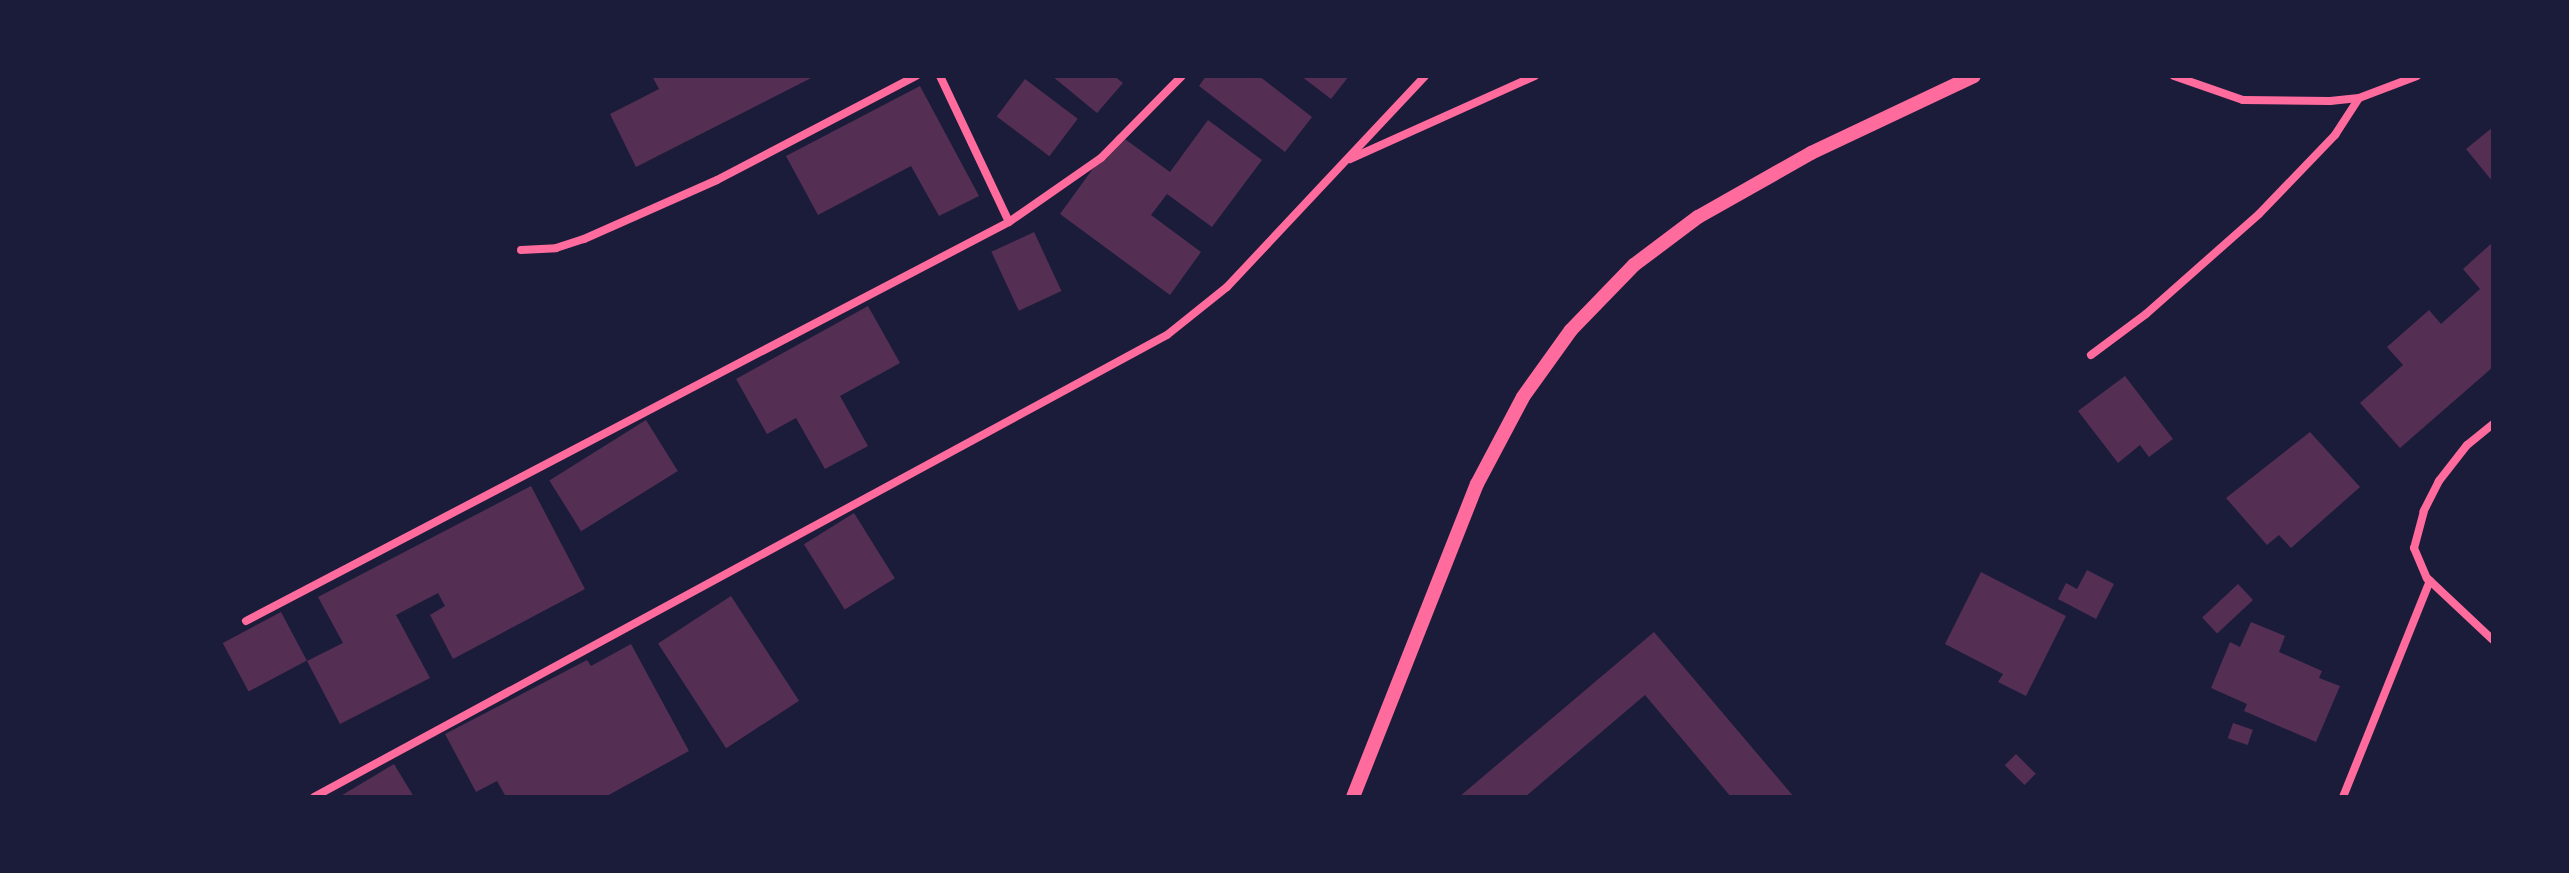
<!DOCTYPE html>
<html>
<head>
<meta charset="utf-8">
<style>
	body { margin:0 }
	#map { position:relative; width:2569px; height:873px; overflow:hidden; background:#1b1b3a; font-family:Montserrat,sans-serif }
	div>[style] { position:absolute }
	.building>* { inset:0; background:#542f53; transform-origin:0 0 }
	.minor>* { height:8px; margin:-4px; padding:0 4px; transform-origin:4px; border-radius:4px; background:#ff6b9d }
	.tertiary>* { height:14px; margin:-7px; padding:0 7px; transform-origin:7px; border-radius:7px; background:#ff6b9d }
	span { translate:-50% -50%; white-space:nowrap; text-align:center; line-height:1.15; -webkit-text-stroke:6px #1b1b3a; paint-order:stroke }
	.frame { position:absolute; inset:0; border:78px solid #1b1b3a; pointer-events:none }
</style>
</head>
<body>
<div id="map">
	<div class="building">
		<i style="clip-path:polygon(652px 76px,815px 76px,636px 167px,610px 114px,659px 89px)"></i>
		<i style="clip-path:polygon(1052px 76px,1114px 76px,1123px 83px,1097px 113px)"></i>
		<i style="clip-path:polygon(1206px 76px,1259px 76px,1312px 117px,1285px 152px,1199px 86px)"></i>
		<i style="clip-path:polygon(1301px 76px,1349px 76px,1331px 99px)"></i>
		<i style="left:1025px;top:79px;width:66px;height:47px;rotate:37deg"></i>
		<i style="clip-path:polygon(920px 86px,979px 196px,939px 216px,911px 166px,818px 215px,786px 156px)"></i>
		<i style="clip-path:polygon(1208px 120px,1262px 160px,1212px 227px,1167px 194px,1151px 215px,1201px 252px,1170px 295px,1060px 214px,1118px 134px,1170px 172px)"></i>
		<i style="clip-path:polygon(2493px 127px,2493px 182px,2466px 149px)"></i>
		<i style="left:1034px;top:232px;width:65px;height:47px;rotate:65deg"></i>
		<i style="clip-path:polygon(2493px 242px,2493px 367px,2400px 448px,2360px 403px,2403px 365px,2387px 347px,2429px 310px,2441px 324px,2480px 289px,2463px 269px)"></i>
		<i style="clip-path:polygon(868px 306px,900px 363px,840px 396px,868px 446px,825px 469px,796px 418px,767px 434px,736px 379px)"></i>
		<i style="clip-path:polygon(2125px 376px,2173px 439px,2149px 457px,2140px 445px,2118px 463px,2078px 411px)"></i>
		<i style="left:646px;top:420px;width:60px;height:114px;rotate:58deg"></i>
		<i style="clip-path:polygon(2310px 432px,2360px 487px,2291px 548px,2279px 535px,2267px 545px,2226px 498px)"></i>
		<i style="clip-path:polygon(531px 486px,585px 589px,453px 659px,430px 615px,445px 606px,438px 593px,396px 615px,430px 678px,340px 724px,307px 661px,343px 643px,318px 597px)"></i>
		<i style="left:854px;top:513px;width:77px;height:59px;rotate:58deg"></i>
		<i style="clip-path:polygon(2087px 570px,2114px 584px,2096px 619px,2058px 599px,2066px 583px,2077px 589px)"></i>
		<i style="clip-path:polygon(1981px 572px,2066px 616px,2026px 696px,1998px 682px,2003px 674px,1945px 644px)"></i>
		<i style="left:2238px;top:584px;width:22px;height:49px;rotate:47deg"></i>
		<i style="left:731px;top:596px;width:125px;height:87px;rotate:57deg"></i>
		<i style="left:281px;top:612px;width:55px;height:66px;rotate:62deg"></i>
		<i style="clip-path:polygon(2251px 622px,2285px 636px,2279px 652px,2322px 671px,2319px 678px,2340px 686px,2316px 742px,2244px 711px,2247px 704px,2211px 688px,2230px 642px,2240px 647px)"></i>
		<i style="clip-path:polygon(1654px 632px,1794px 797px,1731px 797px,1645px 695px,1525px 797px,1459px 797px)"></i>
		<i style="clip-path:polygon(631px 644px,689px 751px,605px 797px,506px 797px,497px 781px,476px 792px,445px 734px,587px 660px,591px 666px)"></i>
		<i style="left:2233px;top:723px;width:21px;height:16px;rotate:19deg"></i>
		<i style="left:2016px;top:754px;width:28px;height:16px;rotate:45deg"></i>
		<i style="clip-path:polygon(394px 764px,414px 797px,339px 797px)"></i>
	</div>
	<div class="minor">
		<i style="left:940px;top:76px;width:161px;rotate:64.7deg"></i>
		<i style="left:2174px;top:76px;width:73px;rotate:19.2deg"></i>
		<i style="left:2243px;top:100px;width:87px;rotate:0.7deg"></i>
		<i style="left:2330px;top:101px;width:29px;rotate:-6deg"></i>
		<i style="left:2359px;top:98px;width:62px;rotate:-20.8deg"></i>
		<i style="left:1350px;top:159px;width:203px;rotate:-24.2deg"></i>
		<i style="left:521px;top:250px;width:35px;rotate:-3deg"></i>
		<i style="left:556px;top:248px;width:29px;rotate:-18deg"></i>
		<i style="left:584px;top:239px;width:145px;rotate:-23.9deg"></i>
		<i style="left:717px;top:180px;width:225px;rotate:-27.6deg"></i>
		<i style="left:2091px;top:355px;width:69px;rotate:-36.7deg"></i>
		<i style="left:2146px;top:314px;width:151px;rotate:-41.5deg"></i>
		<i style="left:2259px;top:214px;width:110px;rotate:-46.1deg"></i>
		<i style="left:2335px;top:135px;width:44px;rotate:-57deg"></i>
		<i style="left:2493px;top:424px;width:33px;rotate:141deg"></i>
		<i style="left:2467px;top:445px;width:46px;rotate:127.9deg"></i>
		<i style="left:2439px;top:481px;width:34px;rotate:117deg"></i>
		<i style="left:2424px;top:511px;width:38px;rotate:105deg"></i>
		<i style="left:2414px;top:548px;width:33px;rotate:67deg"></i>
		<i style="left:2427px;top:578px;width:91px;rotate:43.2deg"></i>
		<i style="left:246px;top:621px;width:861px;rotate:-27.61deg"></i>
		<i style="left:1009px;top:222px;width:112px;rotate:-34.8deg"></i>
		<i style="left:1101px;top:158px;width:115px;rotate:-45.4deg"></i>
		<i style="left:314px;top:797px;width:970px;rotate:-28.44deg"></i>
		<i style="left:1167px;top:335px;width:77px;rotate:-38.7deg"></i>
		<i style="left:1227px;top:287px;width:289px;rotate:-46.8deg"></i>
		<i style="left:2343px;top:797px;width:233px;rotate:-68.1deg"></i>
	</div>
	<div class="tertiary">
		<i style="left:1353px;top:797px;width:337px;rotate:-68.4deg"></i>
		<i style="left:1477px;top:484px;width:98px;rotate:-62.1deg"></i>
		<i style="left:1523px;top:397px;width:82px;rotate:-54.4deg"></i>
		<i style="left:1571px;top:330px;width:91px;rotate:-45.9deg"></i>
		<i style="left:1634px;top:265px;width:80px;rotate:-36.9deg"></i>
		<i style="left:1698px;top:217px;width:130px;rotate:-29.5deg"></i>
		<i style="left:1811px;top:153px;width:180px;rotate:-25.3deg"></i>
	</div>
	<div class="frame"></div>
</div>
</body>
</html>
